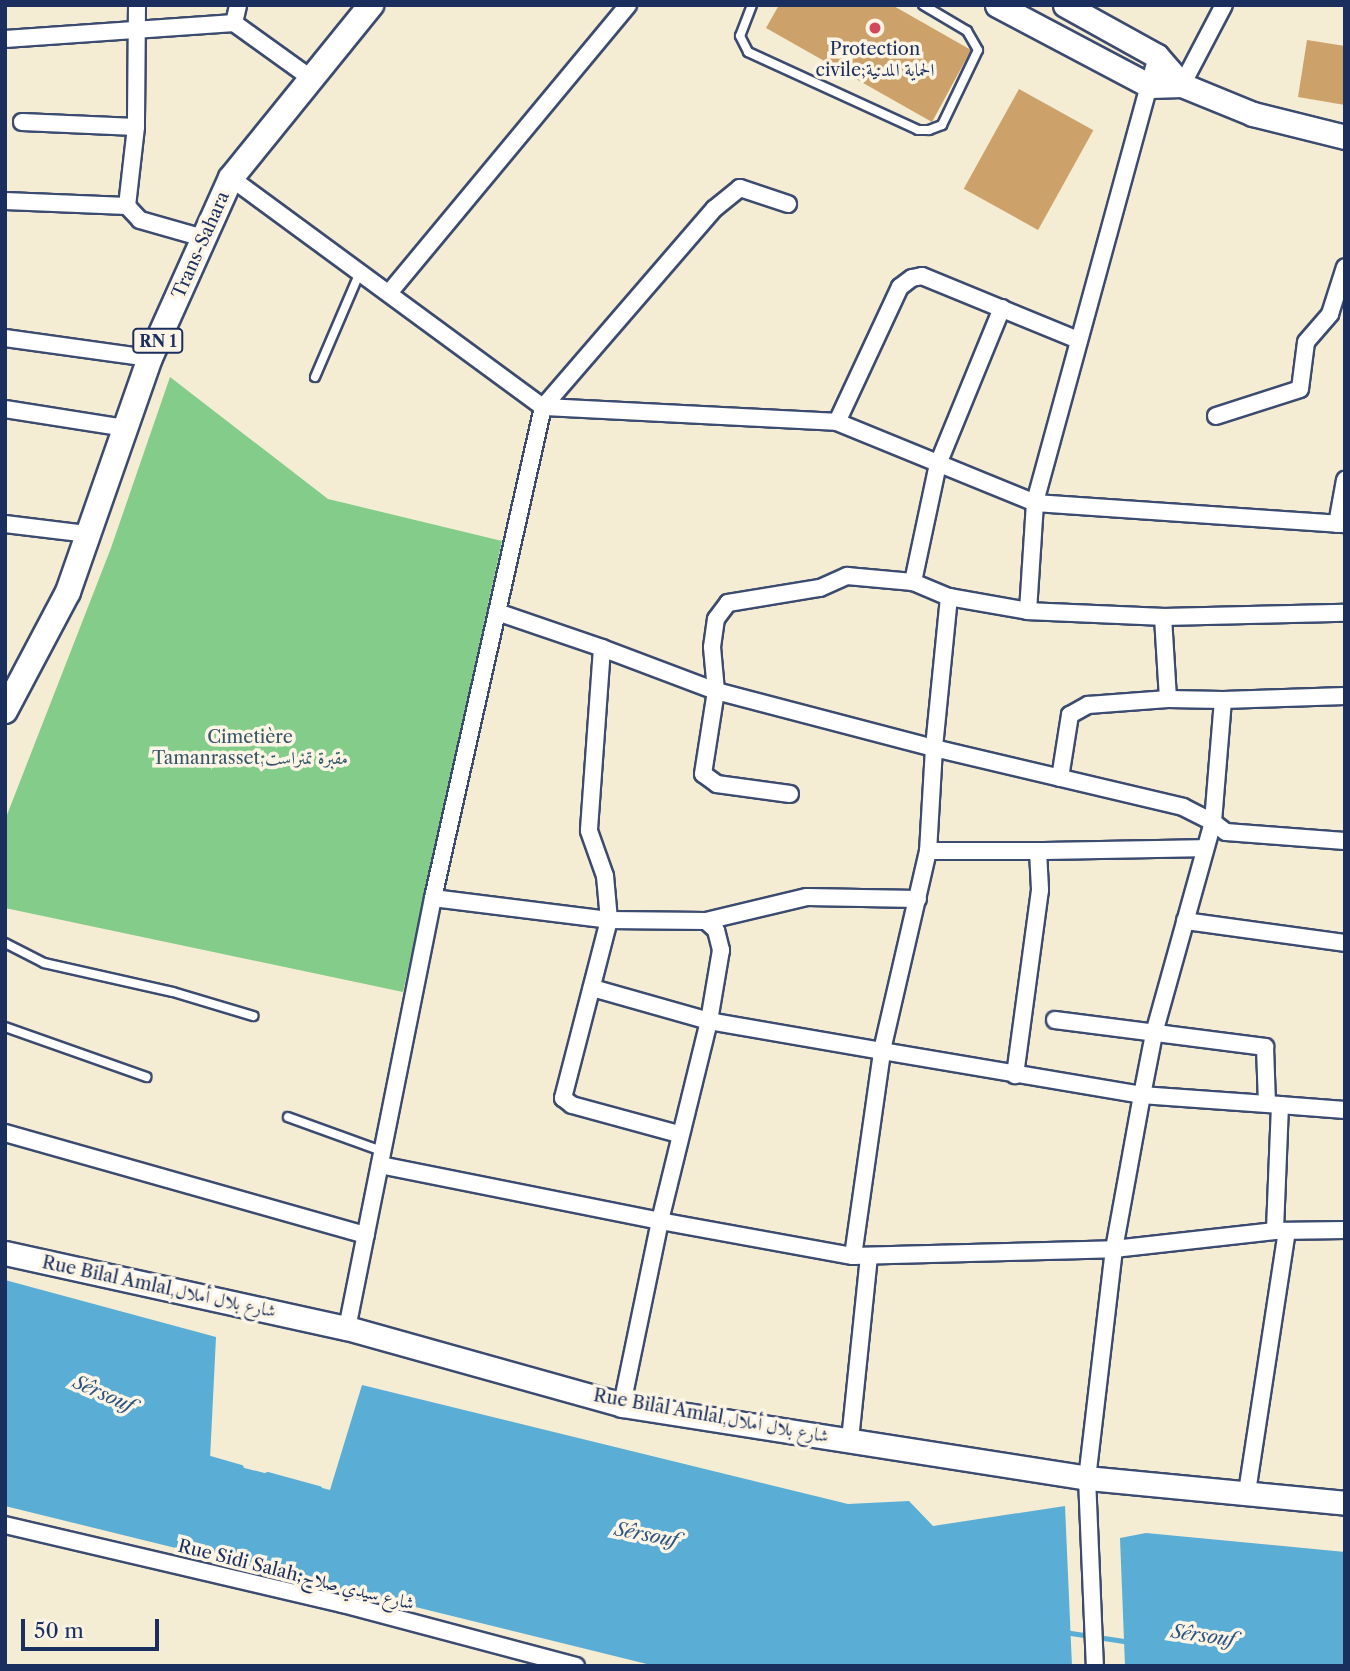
<!DOCTYPE html>
<html>
<head>
<meta charset="utf-8">
<style>
	body { margin:0 }
	#map { position:relative; width:1350px; height:1671px; overflow:hidden; background:#f4ecd3; font-family:"Libre Caslon Text",Amiri,serif }
	div>[style] { position:absolute }
	.green>* { inset:0; background:#83cc89 }
	.water>* { inset:0; background:#5aadd5 }
	.stream>* { height:5px; margin:-2.5px; padding:0 2.5px; transform-origin:2.5px; border-radius:2.5px; background:#5aadd5 }
	.building>* { inset:0; background:#cda16a; transform-origin:0 0 }
	.roads { filter:drop-shadow(2px 0 #3c4b70) drop-shadow(-2px 0 #3c4b70) drop-shadow(0 2px #3c4b70) drop-shadow(0 -2px #3c4b70) }
	.lane>* { height:8px; margin:-4px; padding:0 4px; transform-origin:4px; border-radius:4px; background:#fff }
	.street>* { height:16px; margin:-8px; padding:0 8px; transform-origin:8px; border-radius:8px; background:#fff }
	.secondary>* { height:23px; margin:-11.5px; padding:0 11.5px; transform-origin:11.5px; border-radius:11.5px; background:#fff }
	.primary>* { height:24px; margin:-12px; padding:0 12px; transform-origin:12px; border-radius:12px; background:#fff }
	.dots>* { width:19px; height:19px; translate:-50% -50%; box-sizing:border-box; border:4px solid #fcf5e5; border-radius:50% }
	span { translate:-50% -50%; white-space:nowrap; text-align:center; line-height:1.15; -webkit-text-stroke:7px #fcf5e5; paint-order:stroke }
	.shield-label span { padding:2px 5px; background:#fcf5e5; border:2px solid; border-radius:5px; -webkit-text-stroke-width:0 }
	.shield-label { font-size:16px; color:#1b2f5e; font-weight:700 }
	.poi-label { font-size:18px; color:#1b2f5e }
	.street-label { font-size:18px; color:#1b2f5e }
	.park-label { font-size:18px; color:#355669 }
	.water-label { font-size:19px; color:#2e5582; font-style:italic }
	.frame { position:absolute; inset:0; border:7px solid #1b2f5e; pointer-events:none }
	.scale { position:absolute; left:21px; top:1619px; width:138px; height:32px; box-sizing:border-box; border:4px solid #1b2f5e; border-top:0; padding-left:9px; font-size:21px; line-height:24px; white-space:nowrap; color:#1b2f5e; -webkit-text-stroke:5px #fcf5e5; paint-order:stroke }
</style>
</head>
<body>
<div id="map">
	<div class="green">
		<i style="clip-path:polygon(170px 377px,328px 499px,502px 541px,403px 992px,5px 908px,5px 820px,111px 548px)"></i>
	</div>
	<div class="water">
		<i style="clip-path:polygon(5px 1280px,216px 1337px,210px 1459px,330px 1490px,362px 1385px,848px 1504px,909px 1501px,933px 1526px,1065px 1506px,1072px 1666px,655px 1666px,5px 1506px)"></i>
		<i style="clip-path:polygon(1146px 1533px,1345px 1552px,1345px 1666px,1125px 1666px,1120px 1538px)"></i>
	</div>
	<div class="stream">
		<i style="left:206px;top:1457px;width:36px;rotate:16deg"></i>
		<i style="left:267px;top:1474px;width:54px;rotate:15.1deg"></i>
		<i style="left:1064px;top:1632px;width:67px;rotate:8.6deg"></i>
	</div>
	<div class="building">
		<i style="clip-path:polygon(779px 5px,892px 5px,971px 50px,932px 122px,766px 28px)"></i>
		<i style="clip-path:polygon(1307px 40px,1345px 46px,1345px 105px,1298px 97px)"></i>
		<i style="left:1019px;top:89px;width:85px;height:114px;rotate:29deg"></i>
	</div>
	<div class="roads">
		<div class="lane">
			<i style="left:752px;top:5px;width:33px;rotate:111deg"></i>
			<i style="left:740px;top:36px;width:18px;rotate:63deg"></i>
			<i style="left:748px;top:52px;width:187px;rotate:24.6deg"></i>
			<i style="left:918px;top:130px;width:11px"></i>
			<i style="left:929px;top:130px;width:14px;rotate:-21deg"></i>
			<i style="left:942px;top:125px;width:83px;rotate:-64.4deg"></i>
			<i style="left:978px;top:50px;width:22px;rotate:-120deg"></i>
			<i style="left:967px;top:31px;width:51px;rotate:-149.4deg"></i>
			<i style="left:315px;top:377px;width:114px;rotate:-66.8deg"></i>
			<i style="left:5px;top:943px;width:44px;rotate:27.1deg"></i>
			<i style="left:44px;top:963px;width:132px;rotate:12.7deg"></i>
			<i style="left:173px;top:992px;width:84px;rotate:16.7deg"></i>
			<i style="left:5px;top:1027px;width:150px;rotate:19.5deg"></i>
			<i style="left:288px;top:1117px;width:100px;rotate:19.9deg"></i>
		</div>
		<div class="street">
			<i style="left:137px;top:5px;width:122px;rotate:90.5deg"></i>
			<i style="left:136px;top:127px;width:80px;rotate:96.5deg"></i>
			<i style="left:127px;top:206px;width:19px;rotate:47deg"></i>
			<i style="left:140px;top:220px;width:66px;rotate:15.9deg"></i>
			<i style="left:234px;top:23px;width:18px;rotate:-77deg"></i>
			<i style="left:5px;top:39px;width:230px;rotate:-4deg"></i>
			<i style="left:234px;top:23px;width:96px;rotate:35.7deg"></i>
			<i style="left:1157px;top:56px;width:463px;rotate:105.3deg"></i>
			<i style="left:1035px;top:503px;width:108px;rotate:93.7deg"></i>
			<i style="left:1028px;top:611px;width:135px;rotate:2.5deg"></i>
			<i style="left:1163px;top:617px;width:82px;rotate:86.5deg"></i>
			<i style="left:1168px;top:699px;width:55px;rotate:1deg"></i>
			<i style="left:1182px;top:85px;width:90px;rotate:-62.3deg"></i>
			<i style="left:22px;top:122px;width:114px;rotate:2.5deg"></i>
			<i style="left:231px;top:178px;width:387px;rotate:36.3deg"></i>
			<i style="left:543px;top:407px;width:503px;rotate:102.63deg"></i>
			<i style="left:433px;top:898px;width:439px;rotate:101.3deg"></i>
			<i style="left:5px;top:201px;width:122px;rotate:2.3deg"></i>
			<i style="left:788px;top:204px;width:51px;rotate:-161.6deg"></i>
			<i style="left:740px;top:188px;width:33px;rotate:141deg"></i>
			<i style="left:714px;top:209px;width:262px;rotate:130.8deg"></i>
			<i style="left:543px;top:407px;width:294px;rotate:2.9deg"></i>
			<i style="left:837px;top:422px;width:214px;rotate:22.2deg"></i>
			<i style="left:1035px;top:503px;width:311px;rotate:3.9deg"></i>
			<i style="left:389px;top:293px;width:374px;rotate:-50.3deg"></i>
			<i style="left:1002px;top:308px;width:169px;rotate:112.3deg"></i>
			<i style="left:938px;top:464px;width:121px;rotate:102deg"></i>
			<i style="left:913px;top:582px;width:39px;rotate:23deg"></i>
			<i style="left:949px;top:597px;width:80px;rotate:10deg"></i>
			<i style="left:5px;top:338px;width:146px;rotate:7.9deg"></i>
			<i style="left:5px;top:409px;width:121px;rotate:9deg"></i>
			<i style="left:1216px;top:416px;width:88px;rotate:-17.8deg"></i>
			<i style="left:1300px;top:389px;width:47px;rotate:-82.7deg"></i>
			<i style="left:1306px;top:342px;width:37px;rotate:-49deg"></i>
			<i style="left:1330px;top:314px;width:49px;rotate:-72.3deg"></i>
			<i style="left:837px;top:422px;width:149px;rotate:-65deg"></i>
			<i style="left:900px;top:287px;width:15px;rotate:-37deg"></i>
			<i style="left:912px;top:278px;width:10px;rotate:-11deg"></i>
			<i style="left:922px;top:276px;width:169px;rotate:22.3deg"></i>
			<i style="left:5px;top:524px;width:84px;rotate:6.9deg"></i>
			<i style="left:1337px;top:524px;width:45px;rotate:-79.7deg"></i>
			<i style="left:949px;top:597px;width:152px;rotate:95.7deg"></i>
			<i style="left:934px;top:748px;width:256px;rotate:13.3deg"></i>
			<i style="left:1183px;top:807px;width:34px;rotate:27deg"></i>
			<i style="left:1213px;top:822px;width:220px;rotate:105.6deg"></i>
			<i style="left:1154px;top:1034px;width:62px;rotate:101.1deg"></i>
			<i style="left:1142px;top:1095px;width:138px;rotate:4.1deg"></i>
			<i style="left:1280px;top:1105px;width:126px;rotate:92.3deg"></i>
			<i style="left:497px;top:612px;width:111px;rotate:18.9deg"></i>
			<i style="left:602px;top:648px;width:183px;rotate:94.1deg"></i>
			<i style="left:589px;top:831px;width:48px;rotate:70.4deg"></i>
			<i style="left:605px;top:876px;width:44px;rotate:84.8deg"></i>
			<i style="left:609px;top:920px;width:184px;rotate:104.5deg"></i>
			<i style="left:563px;top:1098px;width:11px;rotate:38deg"></i>
			<i style="left:572px;top:1105px;width:111px;rotate:15.2deg"></i>
			<i style="left:1163px;top:617px;width:182px;rotate:-1.3deg"></i>
			<i style="left:602px;top:648px;width:122px;rotate:20.7deg"></i>
			<i style="left:716px;top:691px;width:225px;rotate:14.7deg"></i>
			<i style="left:934px;top:748px;width:103px;rotate:93.3deg"></i>
			<i style="left:928px;top:851px;width:205px;rotate:103deg"></i>
			<i style="left:882px;top:1051px;width:176px;rotate:-170.2deg"></i>
			<i style="left:709px;top:1021px;width:206px;rotate:103.8deg"></i>
			<i style="left:660px;top:1221px;width:196px;rotate:10.3deg"></i>
			<i style="left:853px;top:1256px;width:261px;rotate:-1.5deg"></i>
			<i style="left:1114px;top:1249px;width:231px;rotate:96.7deg"></i>
			<i style="left:1087px;top:1478px;width:188px;rotate:87.6deg"></i>
			<i style="left:1345px;top:696px;width:122px;rotate:178.1deg"></i>
			<i style="left:1223px;top:700px;width:122px;rotate:94.7deg"></i>
			<i style="left:1213px;top:822px;width:16px;rotate:38deg"></i>
			<i style="left:1226px;top:832px;width:119px;rotate:4.3deg"></i>
			<i style="left:1060px;top:778px;width:64px;rotate:-81deg"></i>
			<i style="left:1070px;top:715px;width:21px;rotate:-29deg"></i>
			<i style="left:1088px;top:705px;width:80px;rotate:-4.3deg"></i>
			<i style="left:790px;top:794px;width:74px;rotate:-172.2deg"></i>
			<i style="left:717px;top:784px;width:17px;rotate:-144deg"></i>
			<i style="left:703px;top:774px;width:84px;rotate:-81.1deg"></i>
			<i style="left:716px;top:691px;width:44px;rotate:-95.2deg"></i>
			<i style="left:712px;top:647px;width:28px;rotate:-82deg"></i>
			<i style="left:716px;top:619px;width:20px;rotate:-53deg"></i>
			<i style="left:728px;top:603px;width:93px;rotate:-9.3deg"></i>
			<i style="left:820px;top:588px;width:30px;rotate:-24deg"></i>
			<i style="left:847px;top:576px;width:66px;rotate:5.2deg"></i>
			<i style="left:928px;top:851px;width:110px"></i>
			<i style="left:1038px;top:851px;width:39px;rotate:87deg"></i>
			<i style="left:1040px;top:890px;width:187px;rotate:97.7deg"></i>
			<i style="left:1038px;top:851px;width:167px;rotate:-1deg"></i>
			<i style="left:433px;top:898px;width:177px;rotate:7.1deg"></i>
			<i style="left:609px;top:920px;width:97px;rotate:0.6deg"></i>
			<i style="left:706px;top:921px;width:13px;rotate:42deg"></i>
			<i style="left:716px;top:930px;width:21px;rotate:76deg"></i>
			<i style="left:721px;top:950px;width:72px;rotate:99.6deg"></i>
			<i style="left:709px;top:1021px;width:122px;rotate:-164.2deg"></i>
			<i style="left:706px;top:921px;width:104px;rotate:-13.4deg"></i>
			<i style="left:807px;top:897px;width:111px;rotate:1deg"></i>
			<i style="left:1185px;top:921px;width:162px;rotate:7.8deg"></i>
			<i style="left:1055px;top:1020px;width:212px;rotate:7.3deg"></i>
			<i style="left:1265px;top:1047px;width:56px;rotate:88deg"></i>
			<i style="left:1280px;top:1105px;width:65px;rotate:4.4deg"></i>
			<i style="left:5px;top:1133px;width:375px;rotate:15.8deg"></i>
			<i style="left:380px;top:1165px;width:286px;rotate:11.3deg"></i>
			<i style="left:660px;top:1221px;width:188px;rotate:101.7deg"></i>
			<i style="left:853px;top:1256px;width:207px;rotate:-81.9deg"></i>
			<i style="left:882px;top:1051px;width:264px;rotate:9.6deg"></i>
			<i style="left:1142px;top:1095px;width:157px;rotate:100.3deg"></i>
			<i style="left:1114px;top:1249px;width:162px;rotate:-6.4deg"></i>
			<i style="left:1275px;top:1231px;width:70px;rotate:-0.8deg"></i>
			<i style="left:850px;top:1440px;width:185px;rotate:-84.1deg"></i>
			<i style="left:1247px;top:1492px;width:264px;rotate:-81.3deg"></i>
			<i style="left:5px;top:1525px;width:347px;rotate:13.2deg"></i>
			<i style="left:343px;top:1604px;width:241px;rotate:14.9deg"></i>
		</div>
		<div class="secondary">
			<i style="left:997px;top:5px;width:173px;rotate:27.9deg"></i>
			<i style="left:1150px;top:86px;width:32px;rotate:-2deg"></i>
			<i style="left:1182px;top:85px;width:77px;rotate:22.2deg"></i>
			<i style="left:1253px;top:114px;width:95px;rotate:14deg"></i>
			<i style="left:1065px;top:5px;width:105px;rotate:29deg"></i>
			<i style="left:1157px;top:56px;width:38px;rotate:49deg"></i>
			<i style="left:5px;top:1253px;width:350px;rotate:12.4deg"></i>
			<i style="left:347px;top:1328px;width:286px;rotate:15.6deg"></i>
			<i style="left:622px;top:1405px;width:471px;rotate:8.9deg"></i>
			<i style="left:1087px;top:1478px;width:259px;rotate:5.5deg"></i>
		</div>
		<div class="primary">
			<i style="left:5px;top:711px;width:135px;rotate:-62.1deg"></i>
			<i style="left:68px;top:592px;width:248px;rotate:-70.7deg"></i>
			<i style="left:150px;top:358px;width:197px;rotate:-65.8deg"></i>
			<i style="left:231px;top:178px;width:223px;rotate:-51deg"></i>
		</div>
	</div>
	<div class="dots">
		<i style="left:875px;top:28px;background:#d1495b"></i>
	</div>
	<div class="shield-label">
		<span style="left:158px;top:341px">RN 1</span>
	</div>
	<div class="poi-label">
		<span style="left:875px;top:60px">Protection<br>civile;الحماية المدنية</span>
	</div>
	<div class="street-label">
		<span style="left:201px;top:245px;rotate:-66deg">Trans-Sahara</span>
		<span style="left:159px;top:1287px;rotate:12deg">Rue Bilal Amlal,شارع بلال أملال</span>
		<span style="left:711px;top:1416px;rotate:10deg">Rue Bilal Amlal,شارع بلال أملال</span>
		<span style="left:296px;top:1575px;rotate:14deg">Rue Sidi Salah;شارع سيدي صلاح</span>
	</div>
	<div class="park-label">
		<span style="left:250px;top:748px">Cimetière<br>Tamanrasset;مقبرة تمنراست</span>
	</div>
	<div class="water-label">
		<span style="left:103px;top:1394px;rotate:24deg">Sêrsouf</span>
		<span style="left:646px;top:1535px;rotate:11deg">Sêrsouf</span>
		<span style="left:1203px;top:1636px;rotate:8deg">Sêrsouf</span>
	</div>
	<div class="frame"></div>
	<div class="scale">50 m</div>
</div>
</body>
</html>
